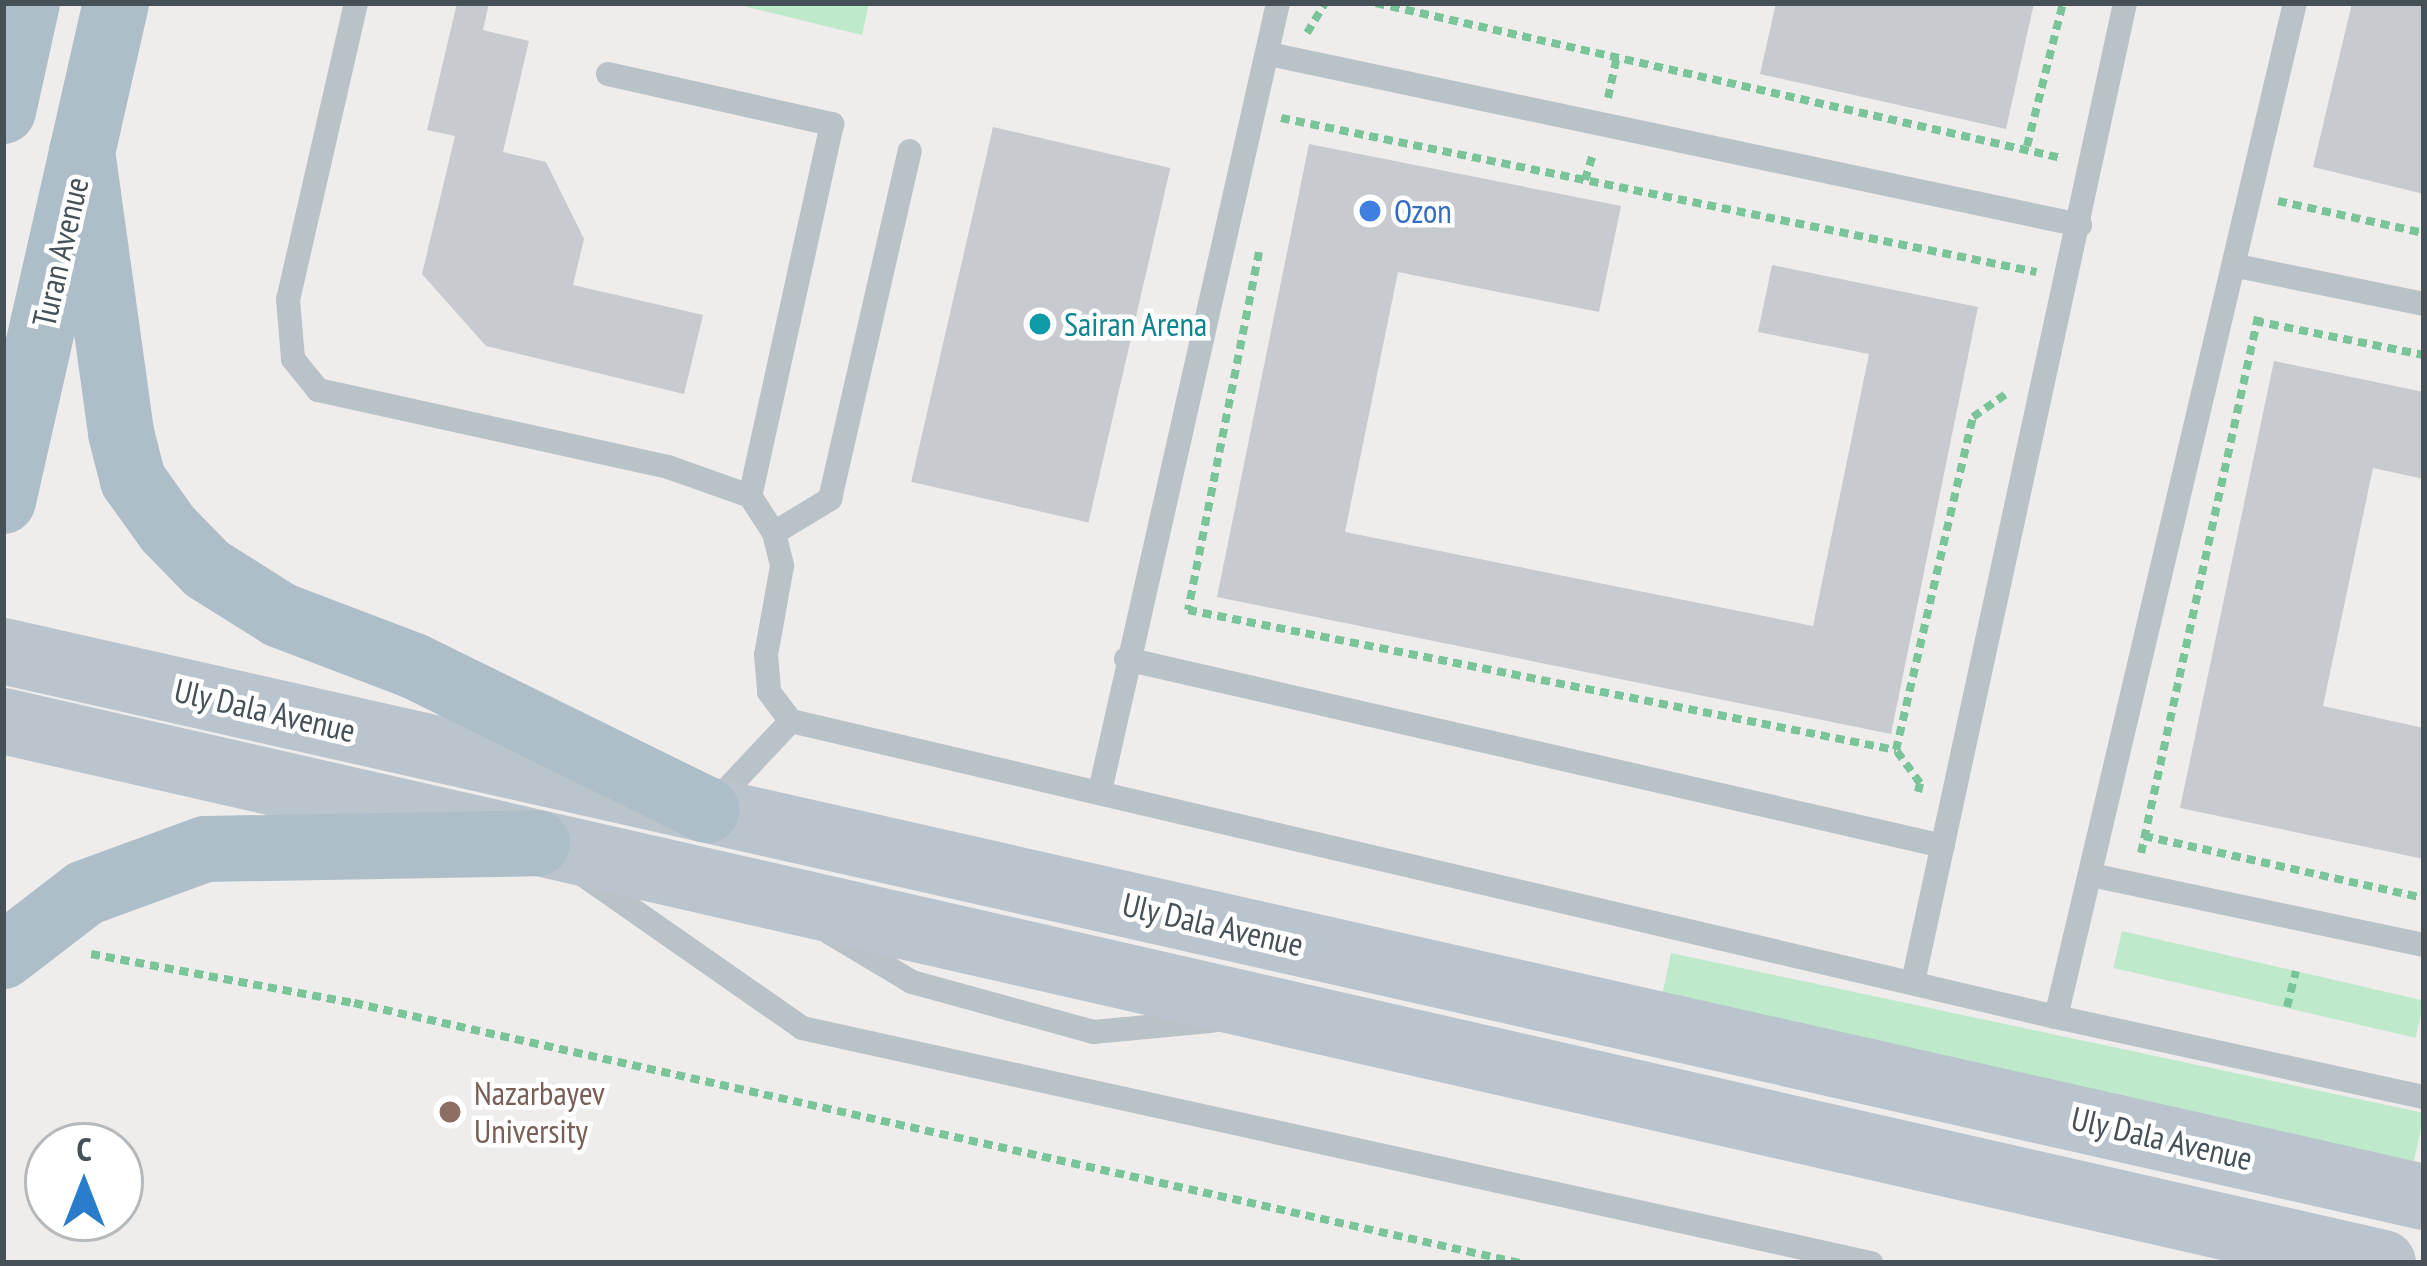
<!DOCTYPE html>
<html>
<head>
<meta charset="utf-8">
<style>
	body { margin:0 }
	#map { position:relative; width:2427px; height:1266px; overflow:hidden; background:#efecec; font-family:"PT Sans Narrow",sans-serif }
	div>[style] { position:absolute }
	.green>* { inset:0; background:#bee9cb; transform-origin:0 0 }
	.building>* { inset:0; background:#c7cacf; transform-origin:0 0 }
	.path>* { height:8px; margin-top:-4px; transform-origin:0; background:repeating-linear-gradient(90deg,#79c499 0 9px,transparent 0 15px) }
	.service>* { height:24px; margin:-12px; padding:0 12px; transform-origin:12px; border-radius:12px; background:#b9c2c7 }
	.secondary>* { height:66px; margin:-33px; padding:0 33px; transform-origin:33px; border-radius:33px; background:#b9c4cc }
	.primary>* { height:66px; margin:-33px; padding:0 33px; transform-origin:33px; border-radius:33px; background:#aebec9 }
	.dots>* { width:33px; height:33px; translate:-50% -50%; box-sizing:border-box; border:6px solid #fff; border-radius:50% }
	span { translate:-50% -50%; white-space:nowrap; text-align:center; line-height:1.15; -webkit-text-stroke:9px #fff; paint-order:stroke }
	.shop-label { font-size:33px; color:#366cbe }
	.left { translate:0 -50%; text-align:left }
	.street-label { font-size:33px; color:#465157 }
	.culture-label { font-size:33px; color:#0d838f }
	.education-label { font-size:33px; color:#785e54 }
	.frame { position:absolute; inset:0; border:6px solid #465157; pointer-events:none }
	.north { position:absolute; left:24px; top:1122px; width:120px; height:120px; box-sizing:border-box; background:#fff; border:3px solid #b5b9bc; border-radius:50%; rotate:0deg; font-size:33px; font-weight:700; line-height:48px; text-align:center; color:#465157 }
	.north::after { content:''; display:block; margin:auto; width:42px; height:54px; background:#2a7dcb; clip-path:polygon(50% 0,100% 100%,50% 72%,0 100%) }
</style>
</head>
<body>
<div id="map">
	<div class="green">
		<i style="clip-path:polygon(731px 3px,869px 3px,862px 35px)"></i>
		<i style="left:2122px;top:931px;width:310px;height:38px;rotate:13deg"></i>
		<i style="left:1671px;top:953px;width:770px;height:49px;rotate:12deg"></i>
	</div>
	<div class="building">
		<i style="clip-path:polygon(457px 3px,489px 3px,483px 30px,529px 41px,503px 152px,546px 162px,584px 239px,573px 285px,703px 315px,684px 394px,486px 346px,422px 274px,455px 136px,427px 130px)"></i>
		<i style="clip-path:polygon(1776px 3px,2034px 3px,2006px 129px,1760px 74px)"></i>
		<i style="clip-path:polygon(2352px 3px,2424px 3px,2424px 194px,2313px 167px)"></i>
		<i style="left:993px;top:127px;width:182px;height:364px;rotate:13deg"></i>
		<i style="clip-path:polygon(1309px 144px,1621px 206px,1599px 312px,1398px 272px,1345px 532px,1813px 626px,1869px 354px,1758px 332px,1772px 265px,1978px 307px,1891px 734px,1217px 597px)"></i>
		<i style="clip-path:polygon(2274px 361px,2424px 392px,2424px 479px,2373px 468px,2323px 706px,2424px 728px,2424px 859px,2180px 808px)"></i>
	</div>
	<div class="path">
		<i style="left:1376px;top:3px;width:702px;rotate:12.75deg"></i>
		<i style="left:1307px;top:33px;width:35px;rotate:-59deg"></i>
		<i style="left:1608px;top:98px;width:43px;rotate:-77.9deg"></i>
		<i style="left:1281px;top:118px;width:771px;rotate:11.53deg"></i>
		<i style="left:2027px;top:146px;width:147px;rotate:-75.9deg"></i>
		<i style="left:1585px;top:180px;width:28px;rotate:-73deg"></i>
		<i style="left:2278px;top:201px;width:149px;rotate:12.4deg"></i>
		<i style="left:1259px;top:252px;width:365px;rotate:101.2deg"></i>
		<i style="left:1188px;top:610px;width:722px;rotate:11.19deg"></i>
		<i style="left:2255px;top:321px;width:172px;rotate:11.4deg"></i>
		<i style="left:1918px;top:792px;width:9px;rotate:-77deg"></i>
		<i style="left:1920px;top:783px;width:41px;rotate:-126deg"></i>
		<i style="left:1896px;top:750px;width:342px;rotate:-77deg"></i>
		<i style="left:1973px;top:417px;width:44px;rotate:-34.8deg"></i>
		<i style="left:2144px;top:836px;width:287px;rotate:12.5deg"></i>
		<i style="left:2141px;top:853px;width:549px;rotate:-77.69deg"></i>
		<i style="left:91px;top:954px;width:268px;rotate:10.6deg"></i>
		<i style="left:354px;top:1003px;width:1195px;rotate:12.57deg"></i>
		<i style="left:2287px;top:1007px;width:37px;rotate:-76deg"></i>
	</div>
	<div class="service">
		<i style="left:356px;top:3px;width:304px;rotate:102.9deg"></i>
		<i style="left:288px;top:299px;width:60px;rotate:85.2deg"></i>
		<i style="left:293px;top:359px;width:40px;rotate:51deg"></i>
		<i style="left:318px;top:390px;width:358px;rotate:12.4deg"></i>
		<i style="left:668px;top:467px;width:87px;rotate:19.5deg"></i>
		<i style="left:1269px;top:54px;width:829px;rotate:11.91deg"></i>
		<i style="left:608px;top:74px;width:230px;rotate:12.6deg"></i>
		<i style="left:832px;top:124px;width:381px;rotate:102.4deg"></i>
		<i style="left:750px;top:496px;width:44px;rotate:57deg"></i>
		<i style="left:774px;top:533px;width:34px;rotate:76deg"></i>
		<i style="left:782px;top:566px;width:90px;rotate:100.2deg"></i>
		<i style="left:766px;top:655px;width:37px;rotate:85deg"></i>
		<i style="left:769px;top:692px;width:36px;rotate:53deg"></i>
		<i style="left:2237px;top:266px;width:191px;rotate:11.5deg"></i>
		<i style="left:774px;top:533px;width:66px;rotate:-31.3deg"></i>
		<i style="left:830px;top:499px;width:357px;rotate:-77.1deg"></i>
		<i style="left:1126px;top:659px;width:838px;rotate:12.89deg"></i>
		<i style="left:1100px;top:791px;width:808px;rotate:-77.27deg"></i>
		<i style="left:712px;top:805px;width:115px;rotate:-46.8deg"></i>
		<i style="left:791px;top:721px;width:1299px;rotate:13.17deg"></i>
		<i style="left:2056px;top:1017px;width:377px;rotate:12.3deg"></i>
		<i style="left:583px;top:875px;width:267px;rotate:34.9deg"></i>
		<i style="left:802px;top:1028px;width:1095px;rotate:12.4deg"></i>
		<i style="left:2091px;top:875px;width:340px;rotate:11.9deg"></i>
		<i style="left:830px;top:933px;width:96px;rotate:30.9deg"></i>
		<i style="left:912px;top:982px;width:188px;rotate:15.4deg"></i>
		<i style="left:1093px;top:1032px;width:120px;rotate:-5.3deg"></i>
		<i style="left:1913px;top:982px;width:1002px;rotate:-77.78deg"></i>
		<i style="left:2056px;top:1017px;width:1042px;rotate:-76.74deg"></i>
	</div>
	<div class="secondary">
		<i style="left:3px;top:651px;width:2482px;rotate:12.71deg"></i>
		<i style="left:3px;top:721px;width:2441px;rotate:12.83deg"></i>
	</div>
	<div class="primary">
		<i style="left:3px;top:111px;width:111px;rotate:-77.5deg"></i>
		<i style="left:82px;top:151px;width:285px;rotate:82.1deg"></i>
		<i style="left:121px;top:433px;width:49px;rotate:75.7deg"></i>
		<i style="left:133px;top:480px;width:60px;rotate:54.5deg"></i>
		<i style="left:168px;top:529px;width:56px;rotate:45.7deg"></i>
		<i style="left:207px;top:569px;width:86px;rotate:32.2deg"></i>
		<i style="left:280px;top:615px;width:143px;rotate:20.8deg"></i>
		<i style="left:414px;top:666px;width:326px;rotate:26.2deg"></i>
		<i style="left:3px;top:501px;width:511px;rotate:-77.22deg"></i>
		<i style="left:3px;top:956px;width:103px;rotate:-37.5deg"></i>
		<i style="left:85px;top:893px;width:128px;rotate:-20.1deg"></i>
		<i style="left:205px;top:849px;width:332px;rotate:-1deg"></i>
	</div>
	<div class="dots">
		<i style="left:1370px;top:211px;background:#3f7fe0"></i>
		<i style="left:1040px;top:324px;background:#0f9aa8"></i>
		<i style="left:450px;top:1112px;background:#8d6e63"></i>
	</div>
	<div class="shop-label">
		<span class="left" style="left:1394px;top:211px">Ozon</span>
	</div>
	<div class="street-label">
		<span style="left:60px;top:252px;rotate:-77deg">Turan Avenue</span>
		<span style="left:265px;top:710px;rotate:13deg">Uly Dala Avenue</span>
		<span style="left:1213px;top:924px;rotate:13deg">Uly Dala Avenue</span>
		<span style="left:2162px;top:1138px;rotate:13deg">Uly Dala Avenue</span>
	</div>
	<div class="culture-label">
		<span class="left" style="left:1064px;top:324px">Sairan Arena</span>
	</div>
	<div class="education-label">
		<span class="left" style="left:474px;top:1112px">Nazarbayev<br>University</span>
	</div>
	<div class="frame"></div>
	<div class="north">С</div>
</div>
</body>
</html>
